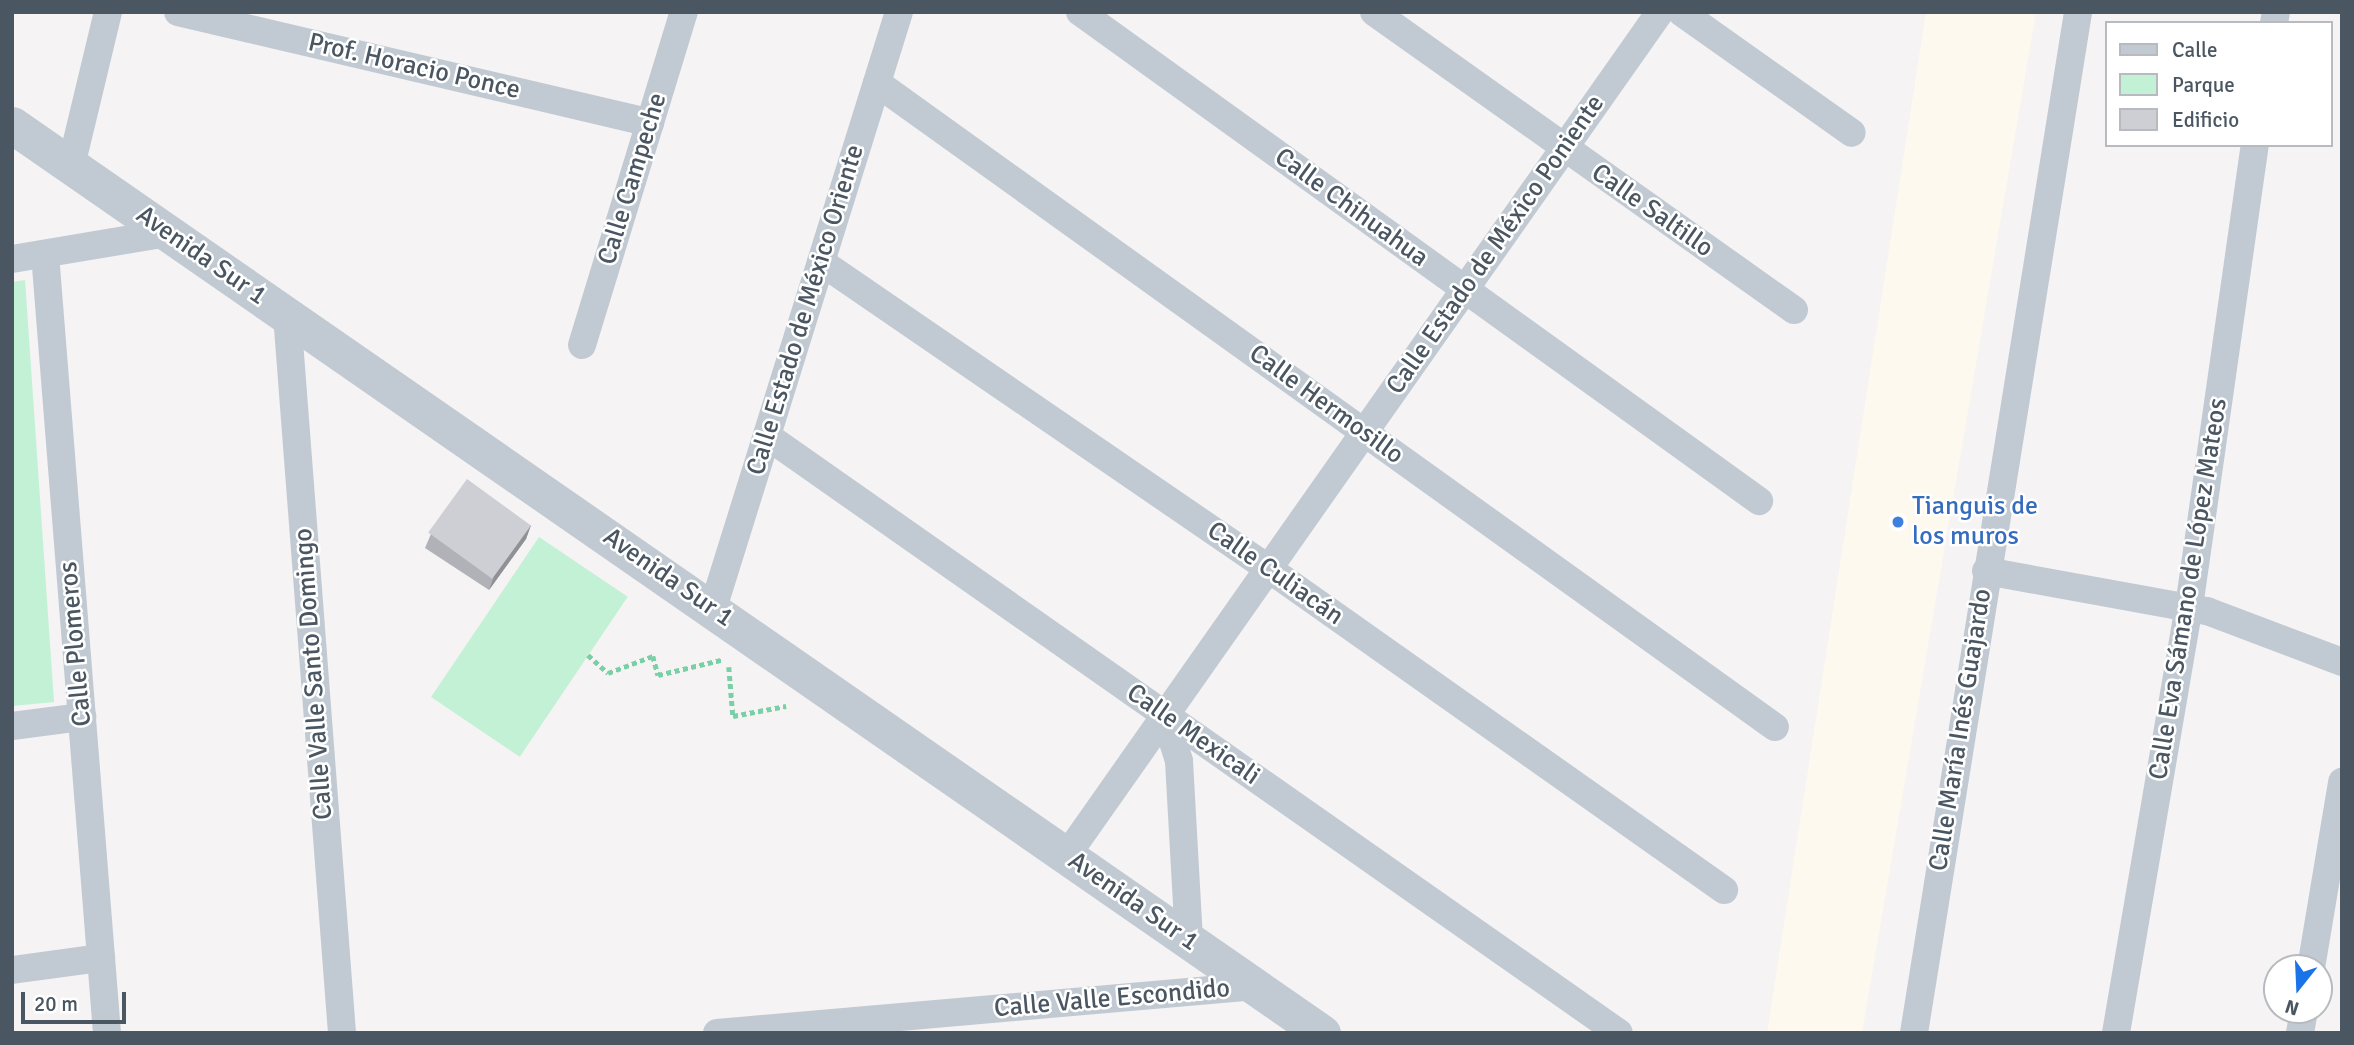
<!DOCTYPE html>
<html>
<head>
<meta charset="utf-8">
<style>
	body { margin:0 }
	#map { position:relative; width:2354px; height:1045px; overflow:hidden; background:#f5f3f3; font-family:Signika,sans-serif }
	div>[style] { position:absolute }
	.commercial>* { inset:0; background:#fdf9ef }
	.green>* { inset:0; background:#c3f1d5; transform-origin:0 0 }
	.path>* { height:4.5px; margin-top:-2.25px; transform-origin:0; background:repeating-linear-gradient(90deg,#7ad0a6 0 5px,transparent 0 8.5px) }
	.minor>* { height:28px; margin:-14px; padding:0 14px; transform-origin:14px; border-radius:14px; background:#c1cad2 }
	.tertiary>* { height:37px; margin:-18.5px; padding:0 18.5px; transform-origin:18.5px; border-radius:18.5px; background:#c1cad2 }
	.wall>* { inset:0; background:#b0b2b7 }
	.shaded-wall>* { inset:0; background:#909195 }
	.building>* { inset:0; background:#cdcfd5; transform-origin:0 0 }
	.dots>* { width:19px; height:19px; translate:-50% -50%; box-sizing:border-box; border:4px solid #fff; border-radius:50% }
	span { translate:-50% -50%; white-space:nowrap; text-align:center; line-height:1.15; -webkit-text-stroke:5px #fff; paint-order:stroke }
	.street-label { font-size:26px; color:#4a5661 }
	.shop-label { font-size:26px; color:#366cbe }
	.left { translate:0 -50%; text-align:left }
	.frame { position:absolute; inset:0; border:14px solid #4a5661; pointer-events:none }
	.legend { position:absolute; left:2105px; top:21px; width:228px; height:126px; box-sizing:border-box; background:#fff; border:2px solid #b7bbc0; margin:0; padding:9px 12px; list-style:none; font-size:21px; color:#4a5661 }
	.legend li { display:flex; align-items:center; gap:14px; height:35px }
	.legend b { width:35px; border:2px solid #b7bbc0 }
	.north { position:absolute; left:2263px; top:954px; width:70px; height:70px; box-sizing:border-box; background:#fff; border:2px solid #b7bbc0; border-radius:50%; rotate:198deg; font-size:19px; font-weight:700; line-height:28px; text-align:center; color:#4a5661 }
	.north::after { content:''; display:block; margin:auto; width:24px; height:32px; background:#1a73e8; clip-path:polygon(50% 0,100% 100%,50% 72%,0 100%) }
	.scale { position:absolute; left:21px; top:992px; width:105px; height:32px; box-sizing:border-box; border:4px solid #4a5661; border-top:0; padding-left:9px; font-size:21px; line-height:24px; white-space:nowrap; color:#4a5661; -webkit-text-stroke:5px #fff; paint-order:stroke }
</style>
</head>
<body>
<div id="map">
	<div class="commercial">
		<i style="clip-path:polygon(1926px 12px,2036px 12px,1862px 1033px,1767px 1033px)"></i>
	</div>
	<div class="green">
		<i style="clip-path:polygon(25px 280px,54px 702px,12px 706px,12px 282px)"></i>
		<i style="left:539px;top:537px;width:107px;height:193px;rotate:34deg"></i>
	</div>
	<div class="path">
		<i style="left:588px;top:655px;width:27px;rotate:42deg"></i>
		<i style="left:608px;top:673px;width:48px;rotate:-20.7deg"></i>
		<i style="left:653px;top:656px;width:20px;rotate:75deg"></i>
		<i style="left:658px;top:675px;width:65px;rotate:-13.4deg"></i>
		<i style="left:729px;top:667px;width:49px;rotate:85.3deg"></i>
		<i style="left:733px;top:716px;width:54px;rotate:-10.7deg"></i>
	</div>
	<div class="minor">
		<i style="left:178px;top:12px;width:485px;rotate:13.2deg"></i>
		<i style="left:1080px;top:12px;width:837px;rotate:35.76deg"></i>
		<i style="left:1374px;top:12px;width:515px;rotate:35.36deg"></i>
		<i style="left:1681px;top:12px;width:209px;rotate:35.3deg"></i>
		<i style="left:2274px;top:23px;width:11px;rotate:-80deg"></i>
		<i style="left:877px;top:83px;width:1105px;rotate:35.65deg"></i>
		<i style="left:71px;top:166px;width:158px;rotate:-76.5deg"></i>
		<i style="left:45px;top:254px;width:781px;rotate:85.45deg"></i>
		<i style="left:12px;top:259px;width:158px;rotate:-9.5deg"></i>
		<i style="left:821px;top:262px;width:543px;rotate:34.42deg"></i>
		<i style="left:1269px;top:569px;width:557px;rotate:35.2deg"></i>
		<i style="left:287px;top:315px;width:720px;rotate:85.62deg"></i>
		<i style="left:582px;top:345px;width:348px;rotate:-73deg"></i>
		<i style="left:767px;top:436px;width:1040px;rotate:35.02deg"></i>
		<i style="left:1986px;top:571px;width:225px;rotate:10.3deg"></i>
		<i style="left:2207px;top:611px;width:144px;rotate:20.7deg"></i>
		<i style="left:713px;top:608px;width:624px;rotate:-72.67deg"></i>
		<i style="left:1165px;top:716px;width:47px;rotate:72.7deg"></i>
		<i style="left:1179px;top:761px;width:180px;rotate:86.8deg"></i>
		<i style="left:12px;top:726px;width:71px;rotate:-7.3deg"></i>
		<i style="left:1067px;top:855px;width:1031px;rotate:-54.88deg"></i>
		<i style="left:2311px;top:968px;width:189px;rotate:-80.5deg"></i>
		<i style="left:12px;top:970px;width:90px;rotate:-7.7deg"></i>
		<i style="left:717px;top:1033px;width:541px;rotate:-4.98deg"></i>
		<i style="left:1914px;top:1033px;width:1034px;rotate:-80.87deg"></i>
		<i style="left:2116px;top:1033px;width:432px;rotate:-80.3deg"></i>
		<i style="left:2189px;top:607px;width:467px;rotate:-81.9deg"></i>
		<i style="left:2300px;top:1033px;width:23px;rotate:-80deg"></i>
	</div>
	<div class="tertiary">
		<i style="left:12px;top:125px;width:1594px;rotate:34.73deg"></i>
	</div>
	<div class="wall">
		<i style="clip-path:polygon(531px 525px,526px 539px,489px 590px,425px 548px,431px 534px)"></i>
	</div>
	<div class="shaded-wall">
		<i style="clip-path:polygon(531px 525px,526px 539px,489px 590px,494px 576px)"></i>
	</div>
	<div class="building">
		<i style="left:467px;top:479px;width:79px;height:66px;rotate:36deg"></i>
	</div>
	<div class="dots">
		<i style="left:1898px;top:522px;background:#3f7fe0"></i>
	</div>
	<div class="street-label">
		<span style="left:414px;top:67px;rotate:13deg">Prof. Horacio Ponce</span>
		<span style="left:633px;top:179px;rotate:-73deg">Calle Campeche</span>
		<span style="left:1351px;top:208px;rotate:36deg">Calle Chihuahua</span>
		<span style="left:1652px;top:211px;rotate:35deg">Calle Saltillo</span>
		<span style="left:1496px;top:245px;rotate:-55deg">Calle Estado de México Poniente</span>
		<span style="left:201px;top:256px;rotate:35deg">Avenida Sur 1</span>
		<span style="left:806px;top:310px;rotate:-73deg">Calle Estado de México Oriente</span>
		<span style="left:1326px;top:405px;rotate:36deg">Calle Hermosillo</span>
		<span style="left:1275px;top:574px;rotate:35deg">Calle Culiacán</span>
		<span style="left:668px;top:578px;rotate:35deg">Avenida Sur 1</span>
		<span style="left:2189px;top:589px;rotate:-81deg">Calle Eva Sámano de López Mateos</span>
		<span style="left:76px;top:644px;rotate:-95deg">Calle Plomeros</span>
		<span style="left:314px;top:674px;rotate:-94deg">Calle Valle Santo Domingo</span>
		<span style="left:1961px;top:730px;rotate:-81deg">Calle María Inés Guajardo</span>
		<span style="left:1193px;top:735px;rotate:35deg">Calle Mexicali</span>
		<span style="left:1133px;top:902px;rotate:35deg">Avenida Sur 1</span>
		<span style="left:1112px;top:999px;rotate:-5deg">Calle Valle Escondido</span>
	</div>
	<div class="shop-label">
		<span class="left" style="left:1912px;top:522px">Tianguis de<br>los muros</span>
	</div>
	<div class="frame"></div>
	<ul class="legend">
	<li><b style="height:9px;background:#c1cad2"></b>Calle</li>
	<li><b style="height:19px;background:#c3f1d5"></b>Parque</li>
	<li><b style="height:19px;background:#cdcfd5"></b>Edificio</li>
	</ul>
	<div class="north">N</div>
	<div class="scale">20 m</div>
</div>
</body>
</html>
